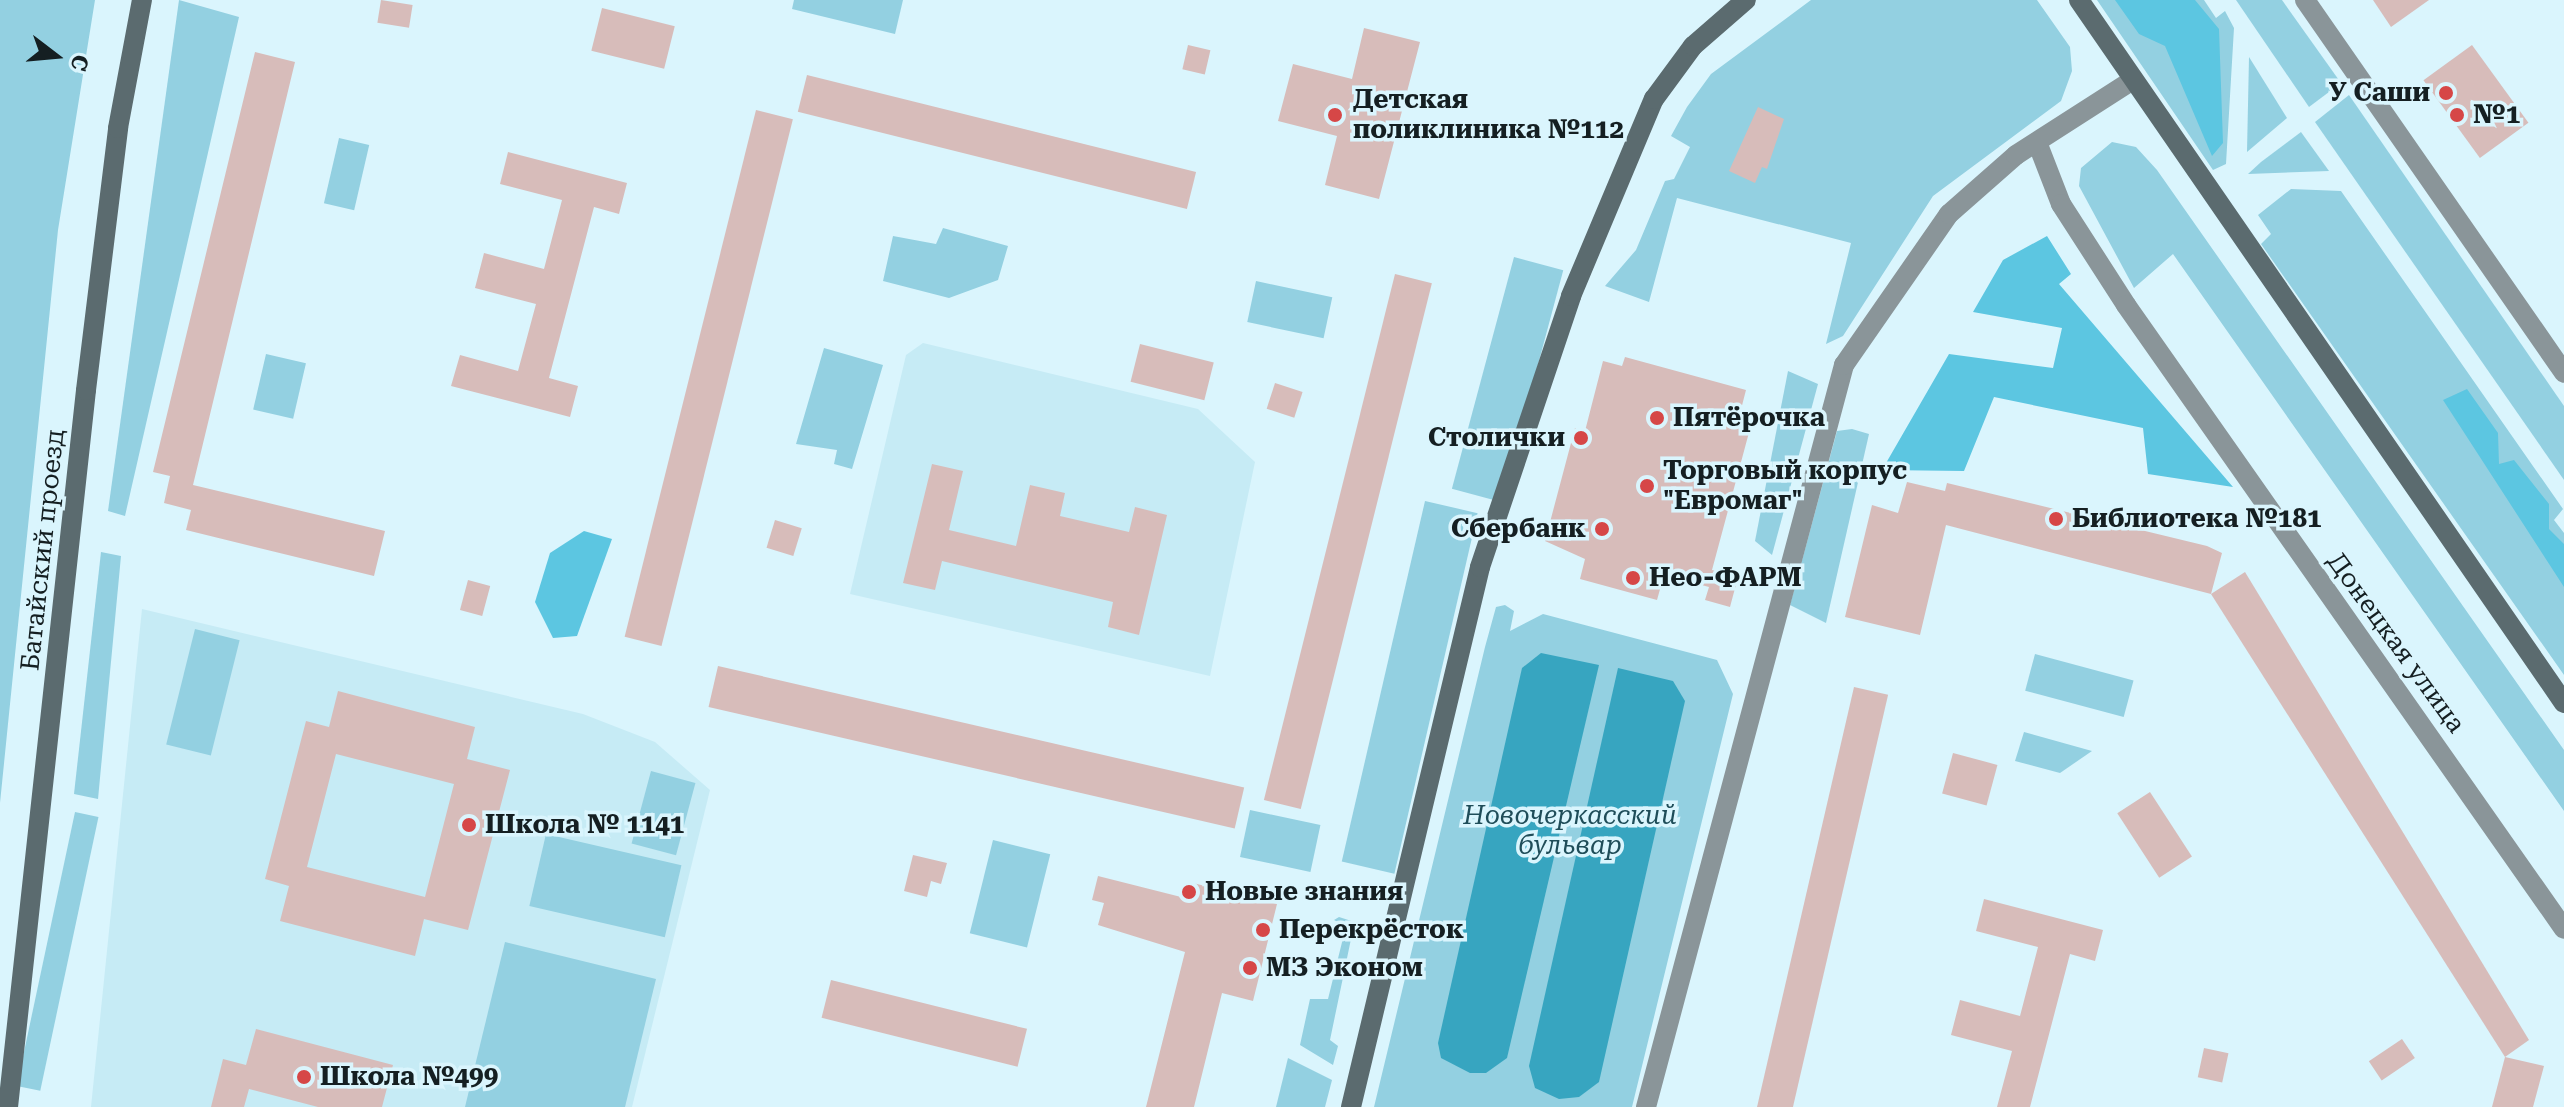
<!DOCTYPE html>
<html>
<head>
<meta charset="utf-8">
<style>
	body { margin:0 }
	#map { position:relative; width:2564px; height:1107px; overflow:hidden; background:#daf5fd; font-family:"Roboto Serif",serif }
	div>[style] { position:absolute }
	.built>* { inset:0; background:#c6ebf5 }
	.green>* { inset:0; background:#93d0e1; transform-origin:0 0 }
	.forest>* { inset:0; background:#5cc6e1 }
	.water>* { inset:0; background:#37a5c0 }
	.building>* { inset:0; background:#d7bcba; transform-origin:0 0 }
	.street>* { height:20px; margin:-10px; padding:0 10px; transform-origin:10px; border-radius:10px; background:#8a9599 }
	.secondary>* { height:20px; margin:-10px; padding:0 10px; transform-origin:10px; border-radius:10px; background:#5b6b6f }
	.dots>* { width:22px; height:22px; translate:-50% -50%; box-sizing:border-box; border:4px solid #daf5fd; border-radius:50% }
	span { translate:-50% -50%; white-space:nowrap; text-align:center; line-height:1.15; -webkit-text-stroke:7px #daf5fd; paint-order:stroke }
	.poi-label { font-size:26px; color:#151f22; font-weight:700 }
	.right { translate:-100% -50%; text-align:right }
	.left { translate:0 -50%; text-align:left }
	.street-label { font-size:26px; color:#151f22 }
	.park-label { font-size:26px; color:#1f4d59; font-style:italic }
	.north { position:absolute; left:16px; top:16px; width:80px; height:80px; -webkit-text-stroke:6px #daf5fd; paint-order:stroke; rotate:106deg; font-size:22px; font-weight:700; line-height:32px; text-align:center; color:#151f22 }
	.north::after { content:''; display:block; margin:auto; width:28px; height:36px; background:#151f22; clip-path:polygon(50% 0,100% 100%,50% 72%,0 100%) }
</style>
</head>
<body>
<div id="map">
	<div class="built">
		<i style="clip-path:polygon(923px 343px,1198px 409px,1255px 462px,1210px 676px,850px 594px,906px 355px)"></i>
		<i style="clip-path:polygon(142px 609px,583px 714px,655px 742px,710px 790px,632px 1107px,91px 1107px)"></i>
	</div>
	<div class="green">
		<i style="clip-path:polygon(0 0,95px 0,58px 230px,0 803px)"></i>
		<i style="clip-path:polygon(179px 0,239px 17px,125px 516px,108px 511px)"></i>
		<i style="clip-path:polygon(794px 0,903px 0,895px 34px,792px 9px)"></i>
		<i style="clip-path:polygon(1811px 0,2037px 0,2070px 47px,2072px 71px,2061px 101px,1933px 196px,1843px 336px,1826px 344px,1851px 243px,1677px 198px,1649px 302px,1605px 286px,1636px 250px,1665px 181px,1674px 179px,1690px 147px,1671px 136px,1687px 107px,1711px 74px)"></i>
		<i style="clip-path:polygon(2097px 0,2204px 0,2216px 18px,2225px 11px,2234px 28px,2226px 164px,2213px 170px)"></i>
		<i style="clip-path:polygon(2236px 0,2282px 0,2341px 83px,2309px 107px)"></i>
		<i style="clip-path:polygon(2249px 57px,2287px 118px,2247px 152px)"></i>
		<i style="clip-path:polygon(2349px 95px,2564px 406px,2564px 480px,2315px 122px)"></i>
		<i style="clip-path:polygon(2301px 132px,2329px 171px,2248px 174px,2261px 162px)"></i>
		<i style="left:339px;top:138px;width:31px;height:67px;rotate:13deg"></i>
		<i style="clip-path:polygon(2112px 142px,2136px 147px,2157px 170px,2564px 750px,2564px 811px,2173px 254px,2134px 288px,2079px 186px,2081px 168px)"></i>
		<i style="clip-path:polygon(2291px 189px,2341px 191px,2563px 509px,2554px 520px,2564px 533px,2564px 675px,2261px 244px,2271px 234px,2258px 215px)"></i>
		<i style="clip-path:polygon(943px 228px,1008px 246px,998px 280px,949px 298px,883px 281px,893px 236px,936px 244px)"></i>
		<i style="left:1514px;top:257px;width:51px;height:240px;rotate:15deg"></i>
		<i style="left:1256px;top:281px;width:78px;height:42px;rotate:12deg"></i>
		<i style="clip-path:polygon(824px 348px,883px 365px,852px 469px,834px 464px,837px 450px,796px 444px)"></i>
		<i style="left:266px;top:354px;width:41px;height:57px;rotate:13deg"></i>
		<i style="clip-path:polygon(1788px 371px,1818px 384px,1772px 555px,1755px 541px)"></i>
		<i style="clip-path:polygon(1852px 429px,1869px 434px,1826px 623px,1790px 605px,1837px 431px)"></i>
		<i style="left:1425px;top:501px;width:54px;height:370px;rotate:13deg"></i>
		<i style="clip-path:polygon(101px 552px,121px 556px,98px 799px,74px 794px)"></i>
		<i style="clip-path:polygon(1505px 605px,1514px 611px,1510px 631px,1543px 614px,1717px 660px,1733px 694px,1632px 1107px,1374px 1107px,1485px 647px,1496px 607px)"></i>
		<i style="left:195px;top:629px;width:46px;height:119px;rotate:14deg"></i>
		<i style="left:2035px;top:654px;width:102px;height:38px;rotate:15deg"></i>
		<i style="clip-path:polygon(2024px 732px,2092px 751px,2060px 773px,2015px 761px)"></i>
		<i style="left:651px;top:771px;width:46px;height:75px;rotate:15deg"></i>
		<i style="left:1250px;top:810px;width:72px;height:48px;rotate:12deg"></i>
		<i style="left:75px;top:812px;width:24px;height:280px;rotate:12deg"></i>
		<i style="left:546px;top:834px;width:139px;height:74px;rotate:13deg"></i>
		<i style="left:993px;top:840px;width:59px;height:96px;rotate:14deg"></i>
		<i style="clip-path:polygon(1339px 917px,1367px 926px,1351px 939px,1330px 1040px,1338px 1046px,1333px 1065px,1300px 1045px,1310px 999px,1328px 999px,1346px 926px,1334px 920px)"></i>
		<i style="clip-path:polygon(505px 942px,656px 979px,625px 1107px,465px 1107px)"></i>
		<i style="clip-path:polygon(1288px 1058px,1332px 1080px,1325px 1107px,1276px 1107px)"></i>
	</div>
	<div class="forest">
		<i style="clip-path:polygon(2115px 0,2195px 0,2219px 29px,2223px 143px,2212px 156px,2165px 46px,2139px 34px)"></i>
		<i style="clip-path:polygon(2047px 236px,2071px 274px,2059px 284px,2233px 487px,2148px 474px,2143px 428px,1994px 397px,1964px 471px,1882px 470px,1949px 354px,2053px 368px,2062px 328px,1973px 312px,2003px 260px)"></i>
		<i style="clip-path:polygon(2467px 389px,2498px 433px,2499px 464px,2514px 460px,2549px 504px,2549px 529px,2564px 544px,2564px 587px,2443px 400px)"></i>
		<i style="clip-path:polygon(584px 531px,612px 539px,577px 636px,553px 638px,535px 602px,550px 553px)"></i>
	</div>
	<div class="water">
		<i style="clip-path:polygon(1541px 653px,1599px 665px,1507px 1058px,1486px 1073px,1470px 1073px,1441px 1058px,1438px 1043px,1522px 668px)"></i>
		<i style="clip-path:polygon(1618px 668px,1673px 681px,1685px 701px,1599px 1082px,1579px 1097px,1559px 1099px,1535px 1088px,1529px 1066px)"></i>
	</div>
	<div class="building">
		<i style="left:381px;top:0;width:32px;height:23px;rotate:9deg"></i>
		<i style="clip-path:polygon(2373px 0,2429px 0,2391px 27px)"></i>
		<i style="left:602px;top:8px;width:75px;height:44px;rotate:14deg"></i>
		<i style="clip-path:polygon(1364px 28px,1420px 42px,1379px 199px,1325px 185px,1337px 136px,1278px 121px,1293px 64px,1352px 79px)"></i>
		<i style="left:1188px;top:45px;width:23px;height:25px;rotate:13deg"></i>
		<i style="left:2472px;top:45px;width:96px;height:60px;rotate:54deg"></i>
		<i style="clip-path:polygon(255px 52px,295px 62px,193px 485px,385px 531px,374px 576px,186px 530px,191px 510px,164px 503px,170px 476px,153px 472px)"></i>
		<i style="left:807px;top:75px;width:401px;height:38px;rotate:14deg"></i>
		<i style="clip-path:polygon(1758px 107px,1784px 119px,1767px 169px,1762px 167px,1755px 183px,1729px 171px)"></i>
		<i style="left:756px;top:110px;width:38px;height:543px;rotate:14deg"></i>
		<i style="clip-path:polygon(508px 152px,627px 183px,619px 214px,594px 207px,549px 378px,578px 386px,570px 417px,451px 386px,460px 355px,518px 371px,536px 304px,475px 288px,484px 253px,544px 269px,562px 200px,500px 184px)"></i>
		<i style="left:1395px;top:274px;width:38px;height:542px;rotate:14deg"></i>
		<i style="left:1140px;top:344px;width:76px;height:39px;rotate:14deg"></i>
		<i style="clip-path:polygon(1625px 357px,1746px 390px,1738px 421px,1751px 425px,1712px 570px,1738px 577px,1730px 607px,1705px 600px,1709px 587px,1664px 575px,1657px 600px,1580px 579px,1585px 559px,1545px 541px,1575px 428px,1585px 431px,1603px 361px,1622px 366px)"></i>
		<i style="left:1275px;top:383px;width:29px;height:27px;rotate:18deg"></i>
		<i style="clip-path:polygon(932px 464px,963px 471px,949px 530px,1016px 546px,1030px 485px,1065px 493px,1060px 516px,1129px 532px,1135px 507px,1167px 515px,1139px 635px,1108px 627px,1113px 602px,942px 561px,935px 590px,903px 583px)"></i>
		<i style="clip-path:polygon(1907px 482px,1945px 491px,1947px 483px,2207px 546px,2222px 553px,2211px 594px,1946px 525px,1920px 635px,1845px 617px,1872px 505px,1898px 513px)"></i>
		<i style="left:775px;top:520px;width:28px;height:29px;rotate:17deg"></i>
		<i style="clip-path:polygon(2245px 572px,2529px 1040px,2505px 1057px,2211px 594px)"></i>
		<i style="left:468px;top:580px;width:23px;height:31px;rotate:15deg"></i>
		<i style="left:718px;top:666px;width:540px;height:42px;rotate:13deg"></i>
		<i style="left:1854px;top:687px;width:35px;height:432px;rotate:13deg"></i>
		<i style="clip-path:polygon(evenodd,338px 691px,475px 727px,467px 759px,510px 770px,468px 930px,424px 919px,415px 956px,280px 921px,289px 886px,265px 879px,306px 721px,329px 727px,338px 691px,336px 754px,454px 784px,425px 897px,307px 867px,336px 754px)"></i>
		<i style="left:1953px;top:753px;width:46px;height:42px;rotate:15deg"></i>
		<i style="left:2150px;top:792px;width:77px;height:39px;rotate:57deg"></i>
		<i style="clip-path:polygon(913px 855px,947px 863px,941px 884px,931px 881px,927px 897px,904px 891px)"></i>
		<i style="clip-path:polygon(1098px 876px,1185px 898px,1189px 882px,1277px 904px,1253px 1001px,1222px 993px,1194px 1107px,1146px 1107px,1185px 952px,1098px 925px,1104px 903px,1092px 900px)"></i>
		<i style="clip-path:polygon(1984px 899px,2103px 930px,2095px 961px,2070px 954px,2030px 1107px,1997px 1107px,2012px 1051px,1951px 1035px,1960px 1000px,2020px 1016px,2038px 947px,1976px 931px)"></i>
		<i style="left:831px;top:980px;width:202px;height:39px;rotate:14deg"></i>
		<i style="clip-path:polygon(256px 1029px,393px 1065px,382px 1107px,318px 1107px,249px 1089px,244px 1107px,211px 1107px,223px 1059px,246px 1065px)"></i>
		<i style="left:2402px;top:1039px;width:23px;height:40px;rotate:56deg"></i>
		<i style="left:2204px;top:1048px;width:25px;height:30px;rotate:12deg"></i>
		<i style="clip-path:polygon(2505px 1057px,2544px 1066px,2533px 1107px,2492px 1107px)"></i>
	</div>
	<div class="street">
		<i style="left:2305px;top:0;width:454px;rotate:55.2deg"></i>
		<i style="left:2037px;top:142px;width:66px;rotate:68.8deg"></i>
		<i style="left:2061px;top:204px;width:120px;rotate:57.2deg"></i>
		<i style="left:2126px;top:305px;width:762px;rotate:54.93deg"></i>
		<i style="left:1646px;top:1107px;width:768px;rotate:-75.06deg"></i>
		<i style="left:1844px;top:365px;width:184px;rotate:-55.2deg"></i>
		<i style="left:1949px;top:214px;width:89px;rotate:-41.4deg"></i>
		<i style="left:2016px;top:155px;width:139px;rotate:-32.7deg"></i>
	</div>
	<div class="secondary">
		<i style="left:2079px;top:0;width:854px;rotate:55.4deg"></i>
		<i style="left:8px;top:1107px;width:721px;rotate:-83.79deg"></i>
		<i style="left:86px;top:390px;width:264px;rotate:-83deg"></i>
		<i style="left:118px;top:128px;width:130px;rotate:-79.4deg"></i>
		<i style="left:1351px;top:1107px;width:555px;rotate:-76.56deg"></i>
		<i style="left:1480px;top:567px;width:286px;rotate:-71.4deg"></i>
		<i style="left:1571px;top:296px;width:214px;rotate:-67.2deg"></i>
		<i style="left:1654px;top:99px;width:66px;rotate:-53.7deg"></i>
		<i style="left:1693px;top:46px;width:70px;rotate:-41deg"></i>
	</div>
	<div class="dots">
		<i style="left:2446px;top:93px;background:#d64747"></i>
		<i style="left:1335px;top:115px;background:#d64747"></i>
		<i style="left:2457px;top:115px;background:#d64747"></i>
		<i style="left:1657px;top:418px;background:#d64747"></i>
		<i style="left:1581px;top:438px;background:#d64747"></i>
		<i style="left:1647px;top:486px;background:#d64747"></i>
		<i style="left:2056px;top:519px;background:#d64747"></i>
		<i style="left:1602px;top:529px;background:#d64747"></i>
		<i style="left:1633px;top:578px;background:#d64747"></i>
		<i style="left:469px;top:825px;background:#d64747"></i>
		<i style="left:1189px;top:892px;background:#d64747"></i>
		<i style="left:1263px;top:930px;background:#d64747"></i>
		<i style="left:1250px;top:968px;background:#d64747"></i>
		<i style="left:304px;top:1077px;background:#d64747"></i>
	</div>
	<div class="poi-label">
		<span class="right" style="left:2430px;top:93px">У Саши</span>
		<span class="left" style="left:1353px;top:115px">Детская<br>поликлиника №112</span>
		<span class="left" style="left:2473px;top:115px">№1</span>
		<span class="left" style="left:1673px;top:418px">Пятёрочка</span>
		<span class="right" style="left:1565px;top:438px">Столички</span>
		<span class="left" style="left:1663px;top:486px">Торговый корпус<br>"Евромаг"</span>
		<span class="left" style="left:2072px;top:519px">Библиотека №181</span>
		<span class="right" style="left:1586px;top:529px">Сбербанк</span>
		<span class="left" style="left:1649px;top:578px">Нео-ФАРМ</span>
		<span class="left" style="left:485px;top:825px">Школа № 1141</span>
		<span class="left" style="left:1205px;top:892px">Новые знания</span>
		<span class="left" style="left:1279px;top:930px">Перекрёсток</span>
		<span class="left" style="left:1266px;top:968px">МЗ Эконом</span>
		<span class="left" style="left:320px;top:1077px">Школа №499</span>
	</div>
	<div class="street-label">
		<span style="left:43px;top:550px;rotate:-84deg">Батайский проезд</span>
		<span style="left:2396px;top:643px;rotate:54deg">Донецкая улица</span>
	</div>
	<div class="park-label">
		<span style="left:1570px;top:831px">Новочеркасский<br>бульвар</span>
	</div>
	<div class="north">С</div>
</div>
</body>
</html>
